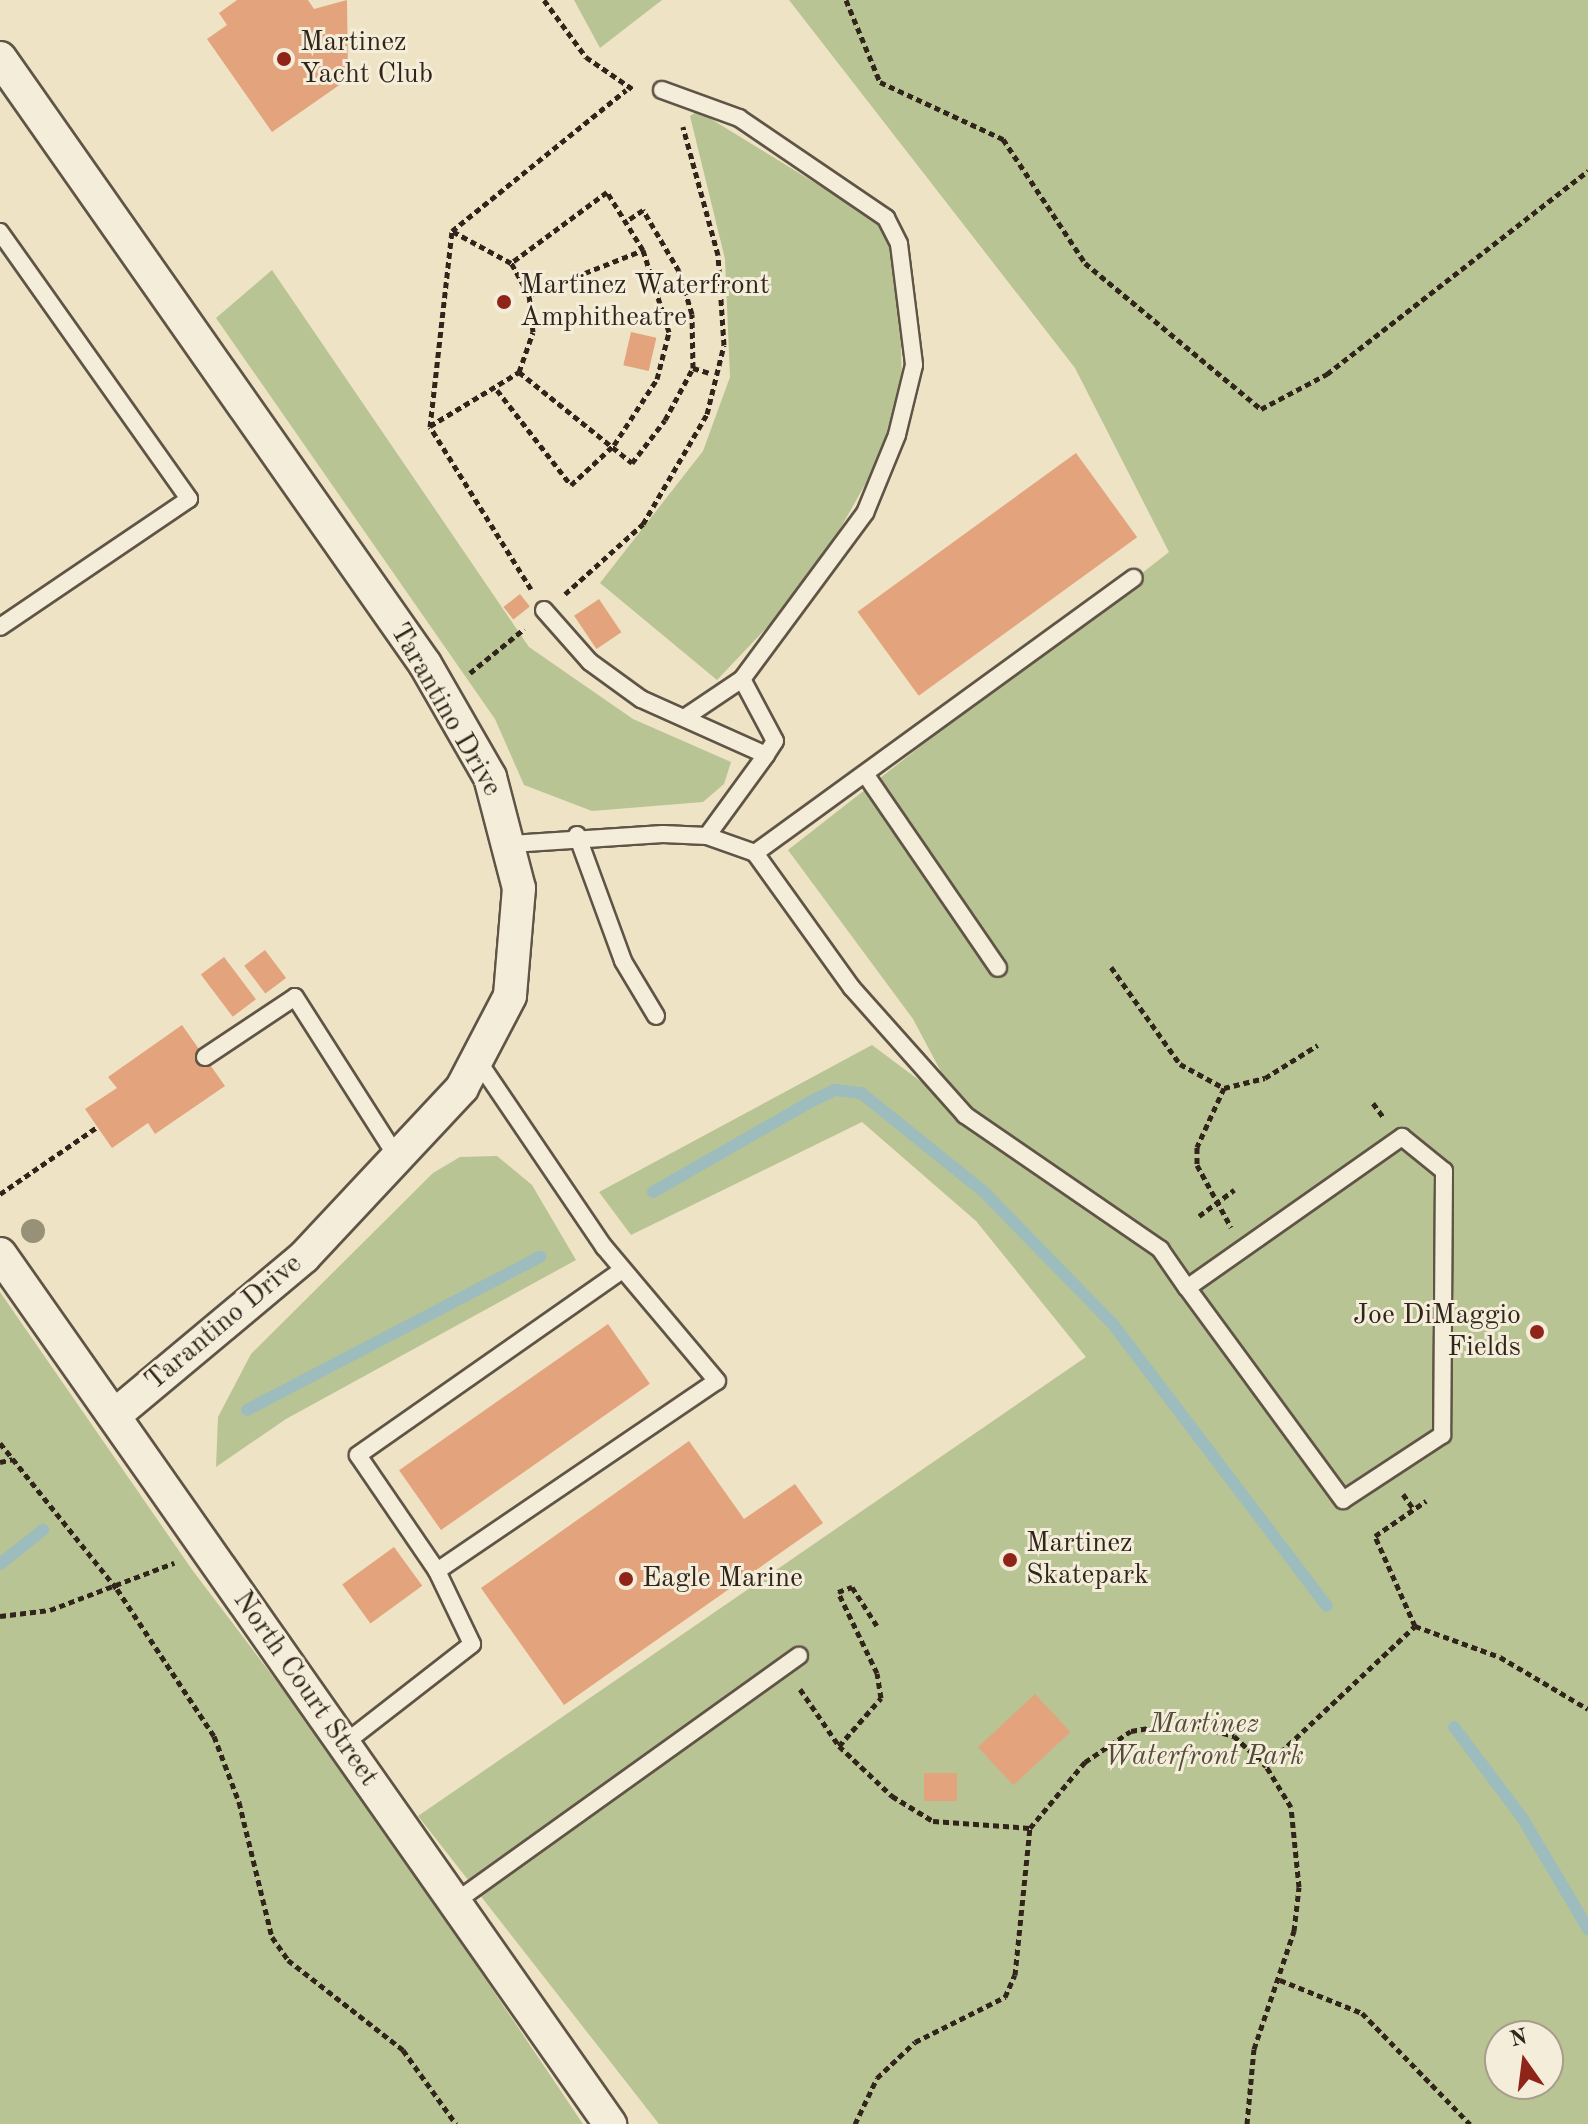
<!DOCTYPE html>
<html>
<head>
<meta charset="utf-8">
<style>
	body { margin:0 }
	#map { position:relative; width:1588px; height:2124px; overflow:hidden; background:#eee3c5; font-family:"Old Standard TT",serif }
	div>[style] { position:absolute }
	.green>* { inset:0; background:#b9c494 }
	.stream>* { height:12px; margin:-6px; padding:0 6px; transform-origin:6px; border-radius:6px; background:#9cbcbd }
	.building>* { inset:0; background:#e3a37c; transform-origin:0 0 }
	.path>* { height:5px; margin-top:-2.5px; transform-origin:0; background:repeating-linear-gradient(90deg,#31241b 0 6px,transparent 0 10px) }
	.roads { filter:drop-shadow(2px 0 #605446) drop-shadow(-2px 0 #605446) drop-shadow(0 2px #605446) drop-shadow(0 -2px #605446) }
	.service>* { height:16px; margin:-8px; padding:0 8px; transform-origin:8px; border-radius:8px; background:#f4edd9 }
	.minor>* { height:32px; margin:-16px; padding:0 16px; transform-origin:16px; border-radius:16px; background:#f4edd9 }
	.trees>* { width:24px; height:24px; margin:-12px; border-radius:50%; background:#999078 }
	.dots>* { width:22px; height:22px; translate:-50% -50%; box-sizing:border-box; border:4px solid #f4edd9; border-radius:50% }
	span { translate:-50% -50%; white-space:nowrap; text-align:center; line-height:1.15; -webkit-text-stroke:6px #f4edd9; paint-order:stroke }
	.poi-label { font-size:28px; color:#31241b }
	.left { translate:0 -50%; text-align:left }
	.right { translate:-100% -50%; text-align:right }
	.street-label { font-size:28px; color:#31241b }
	.park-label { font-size:28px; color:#534c39; font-style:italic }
	.north { position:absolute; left:1484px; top:2020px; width:80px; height:80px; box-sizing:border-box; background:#f4edd9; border:2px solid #a69d8d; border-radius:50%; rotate:346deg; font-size:22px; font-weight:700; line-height:32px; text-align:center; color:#31241b }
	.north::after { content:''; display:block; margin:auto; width:28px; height:36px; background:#8f2418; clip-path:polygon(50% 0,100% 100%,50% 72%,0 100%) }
</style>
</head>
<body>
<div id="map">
	<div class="green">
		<i style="clip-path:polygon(574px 0,662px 0,600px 48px)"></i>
		<i style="clip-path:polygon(evenodd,789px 0,1588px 0,1588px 2124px,659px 2124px,418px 1816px,1086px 1357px,976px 1221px,862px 1122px,631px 1235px,599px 1192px,872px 1045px,963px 1113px,913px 1019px,788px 850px,1169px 552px,1075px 368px,789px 0,1500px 2036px,1548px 2036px,1548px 2084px,1500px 2084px,1500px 2036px)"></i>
		<i style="clip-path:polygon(698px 111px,877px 221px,893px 247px,900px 304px,902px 385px,875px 467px,810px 582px,717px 680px,600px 583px,703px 451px,730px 377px,725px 259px,690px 116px)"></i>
		<i style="clip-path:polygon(272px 270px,529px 647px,633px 719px,731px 762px,724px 784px,703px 802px,592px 811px,524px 785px,495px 719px,216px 318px)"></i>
		<i style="clip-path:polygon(497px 1156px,532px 1185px,576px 1260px,286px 1419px,216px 1467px,218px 1417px,251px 1354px,433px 1173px,460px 1157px)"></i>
		<i style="clip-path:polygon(0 1292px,193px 1571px,353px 1782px,583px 2124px,0 2124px)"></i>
	</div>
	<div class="stream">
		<i style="left:653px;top:1192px;width:181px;rotate:-29.8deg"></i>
		<i style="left:810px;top:1102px;width:28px;rotate:-26deg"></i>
		<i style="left:835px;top:1090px;width:26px;rotate:7deg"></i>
		<i style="left:861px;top:1093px;width:156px;rotate:38.8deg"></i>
		<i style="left:983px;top:1191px;width:185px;rotate:45.7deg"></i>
		<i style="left:1112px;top:1323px;width:355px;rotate:52.8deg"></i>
		<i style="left:247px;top:1410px;width:331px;rotate:-27.6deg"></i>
		<i style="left:0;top:1564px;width:55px;rotate:-38.3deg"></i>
		<i style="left:1454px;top:1727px;width:115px;rotate:53.1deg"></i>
		<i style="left:1523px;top:1819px;width:128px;rotate:59.4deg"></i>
	</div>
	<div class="building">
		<i style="clip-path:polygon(237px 0,308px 0,314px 9px,347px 0,348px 79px,272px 132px,207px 39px,227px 25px,219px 13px)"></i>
		<i style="left:631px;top:332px;width:26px;height:34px;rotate:13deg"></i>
		<i style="left:1076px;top:453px;width:104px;height:270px;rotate:54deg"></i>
		<i style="left:520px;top:594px;width:16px;height:21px;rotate:52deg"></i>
		<i style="left:599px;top:599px;width:40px;height:30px;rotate:56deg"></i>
		<i style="left:265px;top:950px;width:35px;height:26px;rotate:53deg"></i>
		<i style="left:224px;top:957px;width:53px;height:29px;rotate:53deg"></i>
		<i style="clip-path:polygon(182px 1025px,225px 1086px,155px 1134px,148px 1123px,112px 1148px,85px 1109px,117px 1088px,108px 1077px)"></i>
		<i style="left:608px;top:1324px;width:73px;height:255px;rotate:55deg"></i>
		<i style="clip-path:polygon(689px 1441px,744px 1519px,795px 1484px,823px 1523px,564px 1705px,481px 1588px)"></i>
		<i style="left:394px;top:1547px;width:48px;height:64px;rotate:54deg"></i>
		<i style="left:1035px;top:1694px;width:52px;height:78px;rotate:47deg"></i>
		<i style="left:924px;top:1773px;width:33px;height:28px"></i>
	</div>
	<div class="path">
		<i style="left:544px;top:0;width:71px;rotate:53.6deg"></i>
		<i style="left:586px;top:57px;width:58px;rotate:34.5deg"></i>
		<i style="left:846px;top:0;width:89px;rotate:67.5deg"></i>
		<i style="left:880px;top:82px;width:136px;rotate:24.9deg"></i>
		<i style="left:1003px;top:139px;width:149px;rotate:56.5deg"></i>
		<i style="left:1085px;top:263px;width:229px;rotate:39.7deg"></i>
		<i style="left:1261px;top:409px;width:75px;rotate:-27.9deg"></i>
		<i style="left:1327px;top:374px;width:331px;rotate:-37.9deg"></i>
		<i style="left:529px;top:295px;width:123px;rotate:-21.5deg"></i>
		<i style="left:693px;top:368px;width:17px;rotate:17deg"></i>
		<i style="left:519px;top:372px;width:145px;rotate:38.8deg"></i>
		<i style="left:632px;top:463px;width:54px;rotate:-52.5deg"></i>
		<i style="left:665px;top:420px;width:59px;rotate:-61.7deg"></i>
		<i style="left:693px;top:368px;width:54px;rotate:-91.1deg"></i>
		<i style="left:692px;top:314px;width:45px;rotate:-106.8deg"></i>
		<i style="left:679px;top:271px;width:71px;rotate:-120.5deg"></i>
		<i style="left:643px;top:210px;width:22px;rotate:146deg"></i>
		<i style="left:497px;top:390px;width:120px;rotate:52.1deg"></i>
		<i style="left:571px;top:485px;width:59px;rotate:-42.9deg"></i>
		<i style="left:614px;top:445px;width:79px;rotate:-56.9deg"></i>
		<i style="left:657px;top:379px;width:49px;rotate:-75.7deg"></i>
		<i style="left:669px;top:332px;width:86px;rotate:-107.6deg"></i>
		<i style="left:643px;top:250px;width:68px;rotate:-121.8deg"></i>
		<i style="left:607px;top:192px;width:119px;rotate:143.5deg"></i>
		<i style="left:430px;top:426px;width:104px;rotate:-31.2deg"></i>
		<i style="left:519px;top:372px;width:42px;rotate:-70.7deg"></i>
		<i style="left:533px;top:332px;width:37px;rotate:-96deg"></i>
		<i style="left:529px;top:295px;width:37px;rotate:-119deg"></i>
		<i style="left:511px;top:263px;width:67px;rotate:-151.5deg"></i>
		<i style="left:531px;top:589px;width:191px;rotate:-121.9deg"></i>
		<i style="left:430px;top:427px;width:197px;rotate:-83.6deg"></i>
		<i style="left:452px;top:231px;width:224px;rotate:-39deg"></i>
		<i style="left:565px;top:594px;width:105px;rotate:-41.9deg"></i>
		<i style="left:643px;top:524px;width:127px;rotate:-59.8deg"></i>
		<i style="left:707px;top:414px;width:71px;rotate:-76.2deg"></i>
		<i style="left:724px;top:345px;width:90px;rotate:-93.8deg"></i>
		<i style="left:718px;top:255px;width:133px;rotate:-105.3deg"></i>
		<i style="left:470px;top:673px;width:70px;rotate:-39.2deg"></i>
		<i style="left:1111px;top:967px;width:119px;rotate:54.6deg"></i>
		<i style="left:1180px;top:1064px;width:50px;rotate:28.6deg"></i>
		<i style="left:1224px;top:1088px;width:42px;rotate:-13.7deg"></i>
		<i style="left:1265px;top:1078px;width:62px;rotate:-31.9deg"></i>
		<i style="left:1224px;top:1088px;width:65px;rotate:114.6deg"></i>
		<i style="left:1197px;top:1147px;width:18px;rotate:90deg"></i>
		<i style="left:1197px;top:1165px;width:71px;rotate:61.3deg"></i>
		<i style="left:1373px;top:1103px;width:19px;rotate:54deg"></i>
		<i style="left:0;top:1194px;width:118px;rotate:-34.6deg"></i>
		<i style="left:1199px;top:1216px;width:44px;rotate:-36.6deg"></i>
		<i style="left:0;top:1443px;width:187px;rotate:51.3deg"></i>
		<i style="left:117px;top:1589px;width:176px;rotate:56.6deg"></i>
		<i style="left:214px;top:1736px;width:71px;rotate:69.3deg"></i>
		<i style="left:239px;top:1802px;width:139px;rotate:76.3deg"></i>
		<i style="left:272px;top:1937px;width:28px;rotate:55deg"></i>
		<i style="left:288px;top:1960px;width:146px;rotate:38deg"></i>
		<i style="left:403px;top:2050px;width:91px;rotate:54.4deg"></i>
		<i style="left:0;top:1462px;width:13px;rotate:-13deg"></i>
		<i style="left:1403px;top:1494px;width:19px;rotate:55deg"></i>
		<i style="left:0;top:1616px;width:50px;rotate:-6.8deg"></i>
		<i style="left:50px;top:1610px;width:133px;rotate:-20.8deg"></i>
		<i style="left:1415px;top:1626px;width:98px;rotate:-114deg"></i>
		<i style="left:1375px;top:1536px;width:62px;rotate:-34.5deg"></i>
		<i style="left:800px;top:1689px;width:69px;rotate:55.6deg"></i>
		<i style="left:839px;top:1746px;width:73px;rotate:43.3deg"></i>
		<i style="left:892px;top:1796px;width:48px;rotate:31.4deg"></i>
		<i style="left:933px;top:1821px;width:97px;rotate:4.1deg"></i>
		<i style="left:839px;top:1746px;width:64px;rotate:-48.8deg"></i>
		<i style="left:881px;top:1698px;width:25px;rotate:-99deg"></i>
		<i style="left:877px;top:1673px;width:90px;rotate:-115.7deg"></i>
		<i style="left:838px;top:1592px;width:15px;rotate:-20deg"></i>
		<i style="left:852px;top:1587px;width:46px;rotate:57.3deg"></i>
		<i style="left:1280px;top:1980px;width:88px;rotate:21.9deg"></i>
		<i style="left:1362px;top:2013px;width:155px;rotate:45.8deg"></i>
		<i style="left:855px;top:2124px;width:51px;rotate:-64.4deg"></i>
		<i style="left:877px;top:2078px;width:52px;rotate:-43.5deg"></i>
		<i style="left:915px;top:2042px;width:101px;rotate:-26.6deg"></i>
		<i style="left:1005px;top:1997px;width:24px;rotate:-66deg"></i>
		<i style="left:1015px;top:1975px;width:148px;rotate:-84.2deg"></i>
		<i style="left:1030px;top:1828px;width:86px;rotate:-50.2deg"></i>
		<i style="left:1085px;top:1762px;width:55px;rotate:-34deg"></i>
		<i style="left:1131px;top:1731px;width:54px;rotate:-9.6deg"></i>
		<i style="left:1184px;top:1722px;width:52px;rotate:15.6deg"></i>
		<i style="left:1234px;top:1736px;width:44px;rotate:43.2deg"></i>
		<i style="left:1266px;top:1766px;width:204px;rotate:-43.2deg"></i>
		<i style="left:1415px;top:1626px;width:90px;rotate:20deg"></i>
		<i style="left:1500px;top:1657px;width:102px;rotate:30.6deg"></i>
		<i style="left:1247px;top:2124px;width:75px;rotate:-84.7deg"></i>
		<i style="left:1254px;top:2049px;width:125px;rotate:-71.3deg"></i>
		<i style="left:1294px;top:1931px;width:44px;rotate:-83.5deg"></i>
		<i style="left:1299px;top:1887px;width:80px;rotate:-95.7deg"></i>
		<i style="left:1291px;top:1807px;width:48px;rotate:-121.4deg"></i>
	</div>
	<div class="roads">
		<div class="service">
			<i style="left:662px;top:90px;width:82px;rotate:20deg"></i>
			<i style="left:739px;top:118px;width:178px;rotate:34.2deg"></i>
			<i style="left:886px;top:218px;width:29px;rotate:63deg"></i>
			<i style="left:899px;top:244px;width:122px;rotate:82.9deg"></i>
			<i style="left:914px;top:365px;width:72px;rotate:103.7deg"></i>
			<i style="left:897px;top:435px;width:84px;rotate:112.3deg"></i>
			<i style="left:865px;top:513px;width:207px;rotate:126.5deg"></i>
			<i style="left:742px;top:679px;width:66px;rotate:146.1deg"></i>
			<i style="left:0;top:232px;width:327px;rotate:54.7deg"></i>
			<i style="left:189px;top:499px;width:228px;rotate:145.9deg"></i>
			<i style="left:544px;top:610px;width:69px;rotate:48.5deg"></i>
			<i style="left:590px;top:662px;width:63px;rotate:36deg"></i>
			<i style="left:641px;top:699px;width:137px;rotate:24.1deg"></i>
			<i style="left:766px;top:755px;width:100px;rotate:126.1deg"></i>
			<i style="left:742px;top:679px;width:70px;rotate:62deg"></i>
			<i style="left:775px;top:741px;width:17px;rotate:123deg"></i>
			<i style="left:868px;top:778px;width:230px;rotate:55.6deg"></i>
			<i style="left:577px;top:835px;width:134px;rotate:69.9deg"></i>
			<i style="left:623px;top:961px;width:64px;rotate:59deg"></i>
			<i style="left:511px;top:844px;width:152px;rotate:-3.8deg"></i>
			<i style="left:663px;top:834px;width:44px;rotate:2.6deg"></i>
			<i style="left:707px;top:836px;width:51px;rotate:19.5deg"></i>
			<i style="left:755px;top:853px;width:166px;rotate:54.3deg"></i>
			<i style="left:852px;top:988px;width:170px;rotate:48.3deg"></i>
			<i style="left:965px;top:1115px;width:237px;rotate:34.5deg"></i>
			<i style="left:1160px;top:1249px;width:47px;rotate:55.3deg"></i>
			<i style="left:1187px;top:1288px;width:263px;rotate:-35.1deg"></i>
			<i style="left:1402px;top:1137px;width:54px;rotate:39deg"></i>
			<i style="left:1444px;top:1171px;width:264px;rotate:90.4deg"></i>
			<i style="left:1442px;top:1435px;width:118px;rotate:146.7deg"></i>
			<i style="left:1343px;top:1500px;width:263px;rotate:-126.3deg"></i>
			<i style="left:755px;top:853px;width:468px;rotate:-36deg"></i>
			<i style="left:205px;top:1057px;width:108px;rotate:-33.7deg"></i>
			<i style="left:295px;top:997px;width:193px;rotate:57.5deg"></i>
			<i style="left:437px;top:1571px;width:140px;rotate:-124.3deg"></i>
			<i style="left:358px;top:1455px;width:322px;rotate:-35deg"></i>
			<i style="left:345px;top:1743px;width:161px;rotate:-37.9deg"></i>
			<i style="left:472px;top:1644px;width:81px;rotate:-115.6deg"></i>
			<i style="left:437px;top:1571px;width:338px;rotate:-34.2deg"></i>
			<i style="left:717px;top:1381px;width:175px;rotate:-130.1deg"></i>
			<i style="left:604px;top:1247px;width:225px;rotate:-124.1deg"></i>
			<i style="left:455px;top:1902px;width:423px;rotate:-35.6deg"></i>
		</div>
		<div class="minor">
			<i style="left:0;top:58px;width:740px;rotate:54.96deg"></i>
			<i style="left:425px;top:664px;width:130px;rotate:60.1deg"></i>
			<i style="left:490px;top:777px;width:115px;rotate:75.4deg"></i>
			<i style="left:519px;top:888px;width:108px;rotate:94.8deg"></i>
			<i style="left:510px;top:996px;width:104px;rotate:117.6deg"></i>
			<i style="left:462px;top:1088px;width:231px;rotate:133.1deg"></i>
			<i style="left:304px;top:1257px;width:246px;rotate:140.1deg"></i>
			<i style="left:0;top:1254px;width:1063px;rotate:54.96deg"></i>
		</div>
	</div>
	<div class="trees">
		<i style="left:33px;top:1231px"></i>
	</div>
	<div class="dots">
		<i style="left:284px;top:59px;background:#8f2418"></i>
		<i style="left:504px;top:302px;background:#8f2418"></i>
		<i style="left:1537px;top:1332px;background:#8f2418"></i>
		<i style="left:1010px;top:1560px;background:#8f2418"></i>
		<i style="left:626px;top:1579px;background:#8f2418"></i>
	</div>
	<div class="poi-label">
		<span class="left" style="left:300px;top:59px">Martinez<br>Yacht Club</span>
		<span class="left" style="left:520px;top:302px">Martinez Waterfront<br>Amphitheatre</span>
		<span class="right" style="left:1521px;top:1332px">Joe DiMaggio<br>Fields</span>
		<span class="left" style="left:1026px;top:1560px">Martinez<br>Skatepark</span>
		<span class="left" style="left:642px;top:1579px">Eagle Marine</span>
	</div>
	<div class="street-label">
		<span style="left:445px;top:710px;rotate:60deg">Tarantino Drive</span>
		<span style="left:224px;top:1323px;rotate:-40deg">Tarantino Drive</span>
		<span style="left:305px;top:1689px;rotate:55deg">North Court Street</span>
	</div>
	<div class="park-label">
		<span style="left:1204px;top:1741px">Martinez<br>Waterfront Park</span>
	</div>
	<div class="north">N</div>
</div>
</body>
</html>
